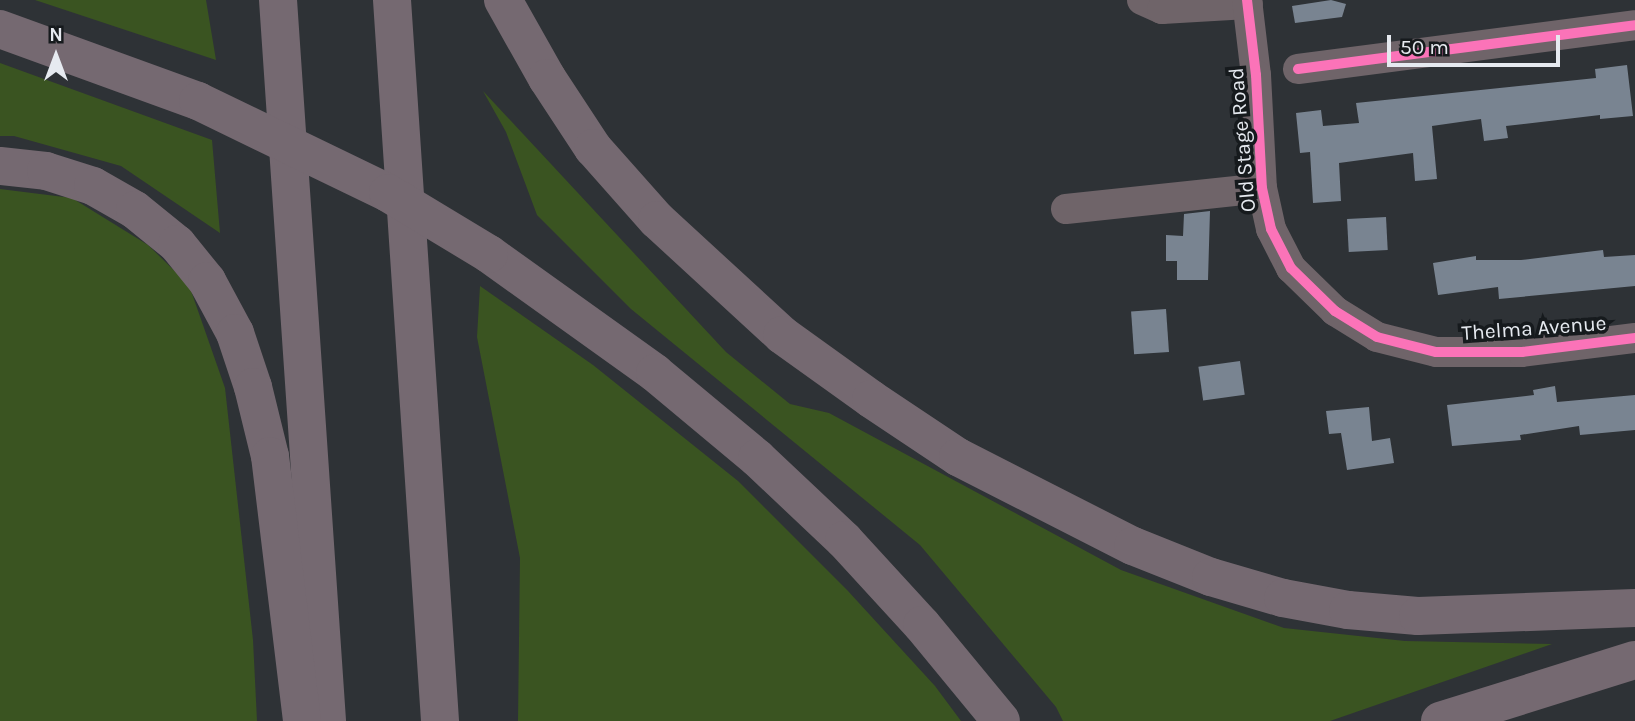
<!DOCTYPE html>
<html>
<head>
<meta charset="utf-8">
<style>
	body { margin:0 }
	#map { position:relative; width:1635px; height:721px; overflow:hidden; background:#2e3236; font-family:Karla,sans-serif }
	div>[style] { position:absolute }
	.green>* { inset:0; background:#3a5421 }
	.building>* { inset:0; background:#798491; transform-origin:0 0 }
	.minor>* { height:30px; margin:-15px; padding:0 15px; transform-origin:15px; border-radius:15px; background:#6f6469 }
	.highway>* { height:38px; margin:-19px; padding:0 19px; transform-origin:19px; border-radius:19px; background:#756971 }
	.highway-bridge>* { height:38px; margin:-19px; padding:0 19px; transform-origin:19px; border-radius:19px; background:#756971 }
	.cycleway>* { height:10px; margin:-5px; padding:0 5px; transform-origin:5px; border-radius:5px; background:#fb73b8 }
	span { translate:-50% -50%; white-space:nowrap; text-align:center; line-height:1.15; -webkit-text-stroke:7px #161a1d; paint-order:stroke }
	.street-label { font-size:21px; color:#e6eaf0 }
	.north { position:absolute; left:21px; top:21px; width:70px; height:70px; -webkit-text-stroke:5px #161a1d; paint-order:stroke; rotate:0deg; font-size:19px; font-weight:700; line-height:28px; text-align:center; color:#e6eaf0 }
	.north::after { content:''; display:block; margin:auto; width:24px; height:32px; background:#e6eaf0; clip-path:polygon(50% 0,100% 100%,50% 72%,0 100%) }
	.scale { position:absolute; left:1387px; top:35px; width:173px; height:32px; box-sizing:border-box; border:4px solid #e6eaf0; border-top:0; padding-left:9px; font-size:21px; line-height:24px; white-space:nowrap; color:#e6eaf0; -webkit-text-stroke:5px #161a1d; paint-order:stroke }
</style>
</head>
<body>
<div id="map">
	<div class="green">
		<i style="clip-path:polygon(35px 0,206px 0,216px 60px)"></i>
		<i style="clip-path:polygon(0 63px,212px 140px,220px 233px,121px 166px,14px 136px,0 136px)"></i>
		<i style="clip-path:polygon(483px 91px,726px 352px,790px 404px,829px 413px,1121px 570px,1284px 628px,1405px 641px,1552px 644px,1330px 721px,1063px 721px,1056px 707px,920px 545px,631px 309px,537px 215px,506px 132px)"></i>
		<i style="clip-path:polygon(0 189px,72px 198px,148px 245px,189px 285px,225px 388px,253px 640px,257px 721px,0 721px)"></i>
		<i style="clip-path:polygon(480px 286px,593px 365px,738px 481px,848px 591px,935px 686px,961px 721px,518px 721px,520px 558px,477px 337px)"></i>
	</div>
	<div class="building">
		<i style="clip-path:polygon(1331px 0,1346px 4px,1342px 17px,1295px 23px,1292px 6px)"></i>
		<i style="clip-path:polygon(1627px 65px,1633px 116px,1600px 119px,1600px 115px,1506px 126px,1508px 138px,1484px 141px,1481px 119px,1432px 126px,1437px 179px,1415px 181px,1413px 153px,1339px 163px,1341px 201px,1313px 203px,1310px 152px,1300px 153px,1296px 113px,1321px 110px,1323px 126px,1359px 123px,1356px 103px,1596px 78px,1595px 69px)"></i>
		<i style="clip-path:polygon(1210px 211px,1208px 280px,1177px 280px,1177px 261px,1166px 261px,1166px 235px,1183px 236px,1184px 214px)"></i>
		<i style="left:1386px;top:217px;width:33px;height:39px;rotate:87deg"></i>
		<i style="clip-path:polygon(1603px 250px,1604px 257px,1635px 255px,1635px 286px,1499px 299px,1498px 287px,1438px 295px,1433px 263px,1476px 256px,1476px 260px,1521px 260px)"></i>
		<i style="left:1166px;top:309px;width:43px;height:35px;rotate:86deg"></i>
		<i style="left:1240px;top:361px;width:34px;height:42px;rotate:82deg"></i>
		<i style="clip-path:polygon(1555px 386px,1557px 402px,1635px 395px,1635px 430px,1580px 435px,1579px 426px,1520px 435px,1521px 440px,1452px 446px,1447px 405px,1534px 395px,1533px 390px)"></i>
		<i style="clip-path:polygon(1369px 407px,1372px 441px,1390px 438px,1394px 463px,1347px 470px,1341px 433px,1329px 434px,1326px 411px)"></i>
	</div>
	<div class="minor">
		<i style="left:1142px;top:0;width:22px;rotate:24deg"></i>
		<i style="left:1162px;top:9px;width:86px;rotate:-3.3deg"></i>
		<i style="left:1247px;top:0;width:76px;rotate:83.2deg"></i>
		<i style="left:1256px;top:75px;width:113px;rotate:87deg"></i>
		<i style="left:1262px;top:188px;width:42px;rotate:77.6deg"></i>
		<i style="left:1271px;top:229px;width:44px;rotate:62.9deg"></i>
		<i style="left:1291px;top:268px;width:62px;rotate:44.3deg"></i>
		<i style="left:1335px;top:311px;width:49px;rotate:31.8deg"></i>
		<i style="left:1377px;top:337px;width:61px;rotate:14.3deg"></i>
		<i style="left:1436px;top:352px;width:86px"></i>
		<i style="left:1522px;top:352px;width:114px;rotate:-7.1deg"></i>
		<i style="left:1298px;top:69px;width:340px;rotate:-7.4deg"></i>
		<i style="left:1066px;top:209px;width:197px;rotate:-6.1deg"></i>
	</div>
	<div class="highway">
		<i style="left:278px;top:0;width:723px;rotate:86.11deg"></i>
		<i style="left:392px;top:0;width:723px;rotate:86.19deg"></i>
		<i style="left:503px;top:0;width:90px;rotate:60.6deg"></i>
		<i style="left:547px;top:78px;width:84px;rotate:56.7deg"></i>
		<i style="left:593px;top:148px;width:96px;rotate:48.4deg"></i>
		<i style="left:657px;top:220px;width:170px;rotate:42.6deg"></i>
		<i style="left:782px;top:335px;width:110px;rotate:35.7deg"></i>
		<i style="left:871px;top:399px;width:105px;rotate:33.7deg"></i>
		<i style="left:958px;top:457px;width:196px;rotate:27deg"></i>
		<i style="left:1133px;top:546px;width:84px;rotate:21.7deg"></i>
		<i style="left:1211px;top:577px;width:75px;rotate:16.3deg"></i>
		<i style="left:1283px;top:598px;width:66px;rotate:10.5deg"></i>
		<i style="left:1348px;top:610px;width:70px;rotate:4.9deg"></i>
		<i style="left:1418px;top:616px;width:217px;rotate:-2.1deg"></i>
		<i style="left:0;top:29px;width:211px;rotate:20deg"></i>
		<i style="left:0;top:166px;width:46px;rotate:6.2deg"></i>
		<i style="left:46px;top:171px;width:49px;rotate:17.7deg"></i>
		<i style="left:93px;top:186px;width:48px;rotate:29.7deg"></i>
		<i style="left:135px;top:210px;width:54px;rotate:39deg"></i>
		<i style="left:177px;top:244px;width:48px;rotate:51deg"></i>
		<i style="left:207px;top:281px;width:59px;rotate:61.7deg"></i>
		<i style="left:235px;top:333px;width:57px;rotate:71.6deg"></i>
		<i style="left:253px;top:387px;width:71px;rotate:76.2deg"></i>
		<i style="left:270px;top:456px;width:266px;rotate:83.1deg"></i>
		<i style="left:489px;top:254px;width:204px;rotate:35.6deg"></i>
		<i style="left:655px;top:373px;width:133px;rotate:39.8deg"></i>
		<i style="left:757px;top:458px;width:120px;rotate:43.3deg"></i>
		<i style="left:844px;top:540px;width:115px;rotate:47.5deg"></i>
		<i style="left:922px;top:625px;width:124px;rotate:50.5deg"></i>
		<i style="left:1440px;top:721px;width:204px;rotate:-17.4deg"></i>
	</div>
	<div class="highway-bridge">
		<i style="left:198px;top:101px;width:211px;rotate:25.8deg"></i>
		<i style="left:388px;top:193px;width:118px;rotate:31.1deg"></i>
	</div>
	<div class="cycleway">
		<i style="left:1247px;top:0;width:76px;rotate:83.2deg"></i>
		<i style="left:1256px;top:75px;width:113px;rotate:87deg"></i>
		<i style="left:1262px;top:188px;width:42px;rotate:77.6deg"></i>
		<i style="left:1271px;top:229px;width:44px;rotate:62.9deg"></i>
		<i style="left:1291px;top:268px;width:62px;rotate:44.3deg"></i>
		<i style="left:1335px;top:311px;width:49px;rotate:31.8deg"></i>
		<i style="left:1377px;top:337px;width:61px;rotate:14.3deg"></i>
		<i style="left:1436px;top:352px;width:86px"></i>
		<i style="left:1522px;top:352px;width:114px;rotate:-7.1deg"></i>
		<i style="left:1298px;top:69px;width:340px;rotate:-7.4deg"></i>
	</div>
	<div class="street-label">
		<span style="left:1242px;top:140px;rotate:-95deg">Old Stage Road</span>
		<span style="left:1534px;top:328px;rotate:-4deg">Thelma Avenue</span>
	</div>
	<div class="north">N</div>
	<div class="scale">50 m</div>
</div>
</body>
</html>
